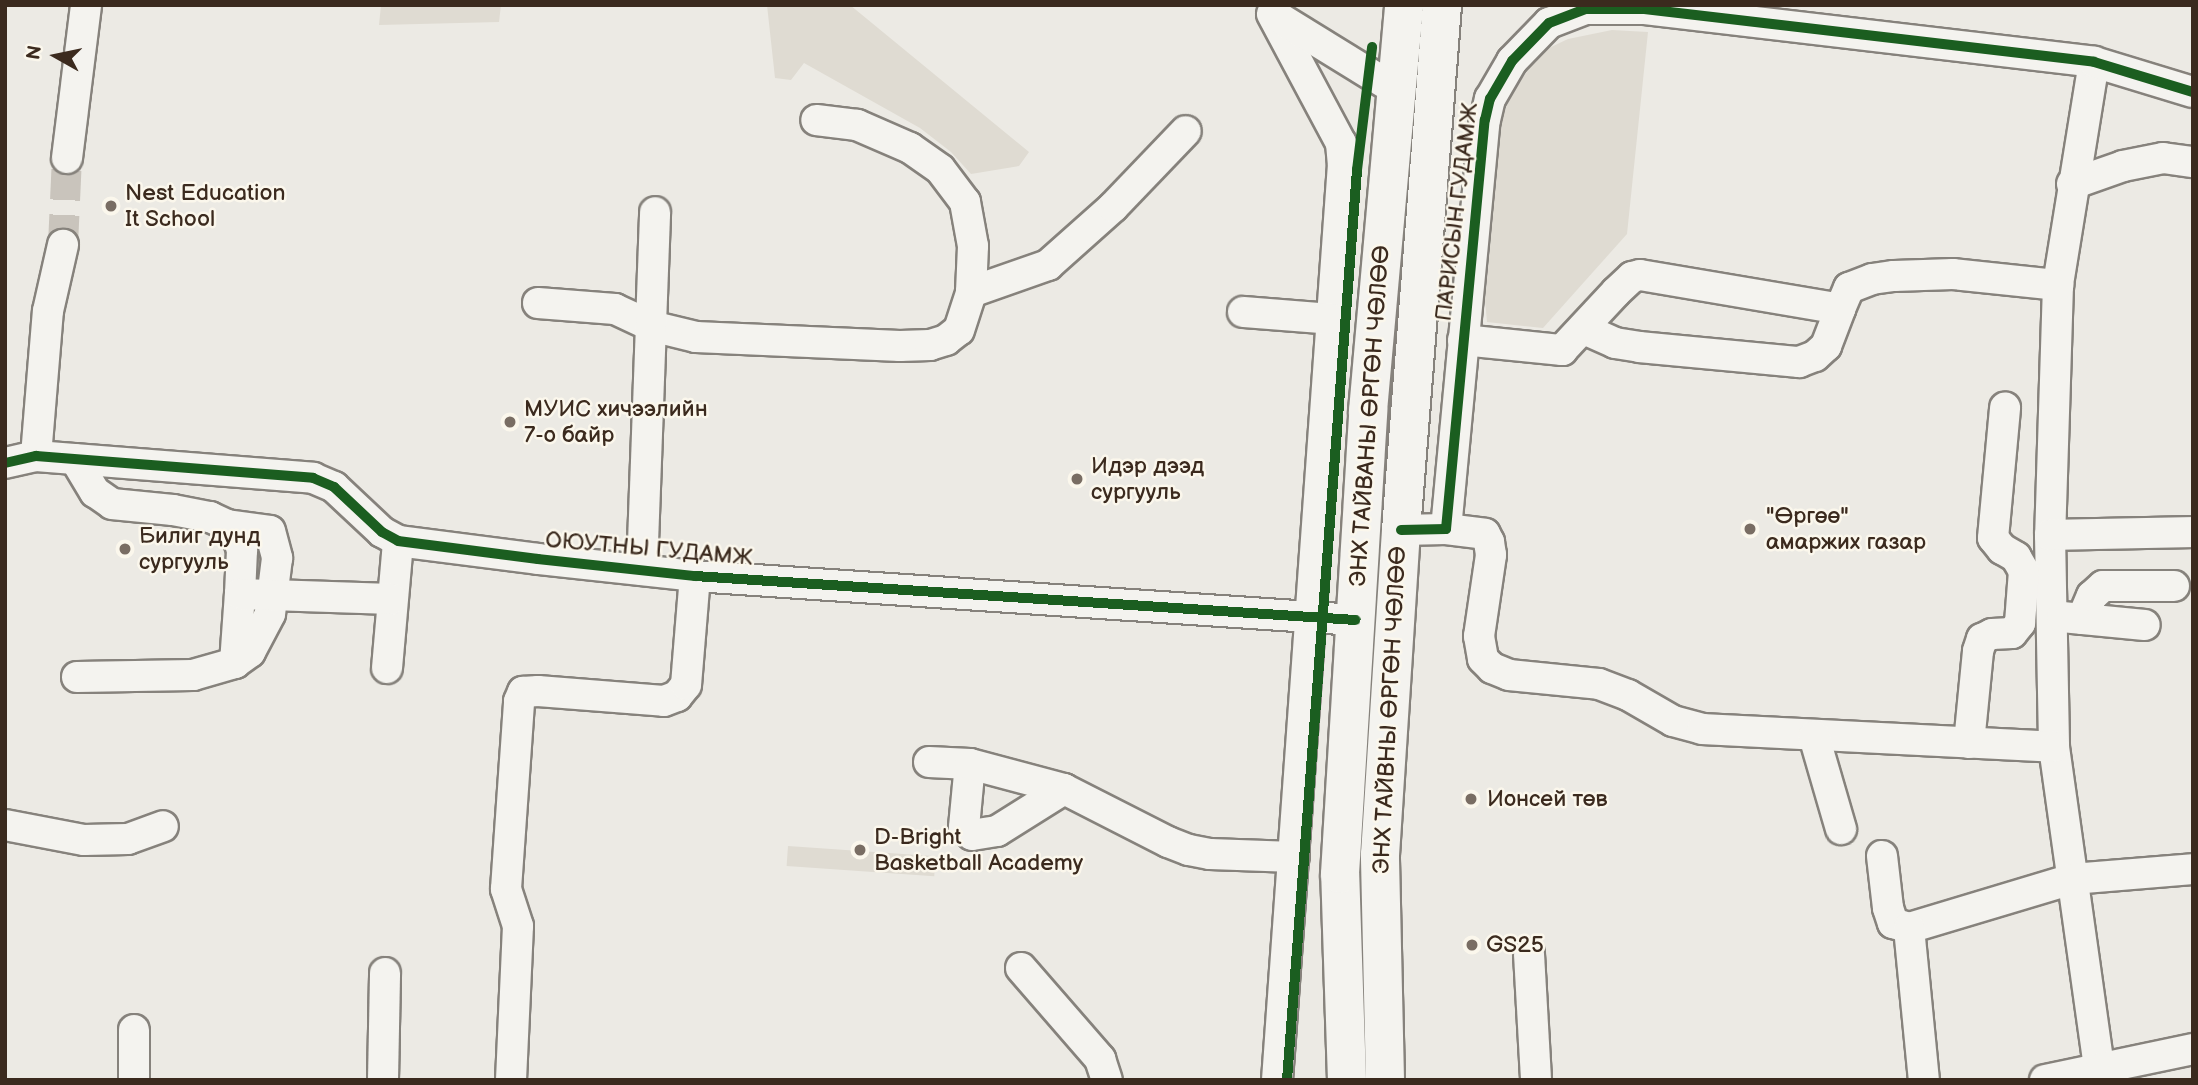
<!DOCTYPE html>
<html>
<head>
<meta charset="utf-8">
<style>
	body { margin:0 }
	#map { position:relative; width:2198px; height:1085px; overflow:hidden; background:#eceae4; font-family:"Balsamiq Sans",sans-serif }
	div>[style] { position:absolute }
	.green>* { inset:0; background:#dfdbd2; transform-origin:0 0 }
	.minor-tunnel>* { height:30px; margin-top:-15px; transform-origin:0; background:repeating-linear-gradient(90deg,#c9c4bc 0 30px,transparent 0 45px) }
	.roads { filter:drop-shadow(2px 0 #86827c) drop-shadow(-2px 0 #86827c) drop-shadow(0 2px #86827c) drop-shadow(0 -2px #86827c) }
	.minor>* { height:30px; margin:-15px; padding:0 15px; transform-origin:15px; border-radius:15px; background:#f4f3ef }
	.highway>* { height:38px; margin:-19px; padding:0 19px; transform-origin:19px; border-radius:19px; background:#f4f3ef }
	.cycleway>* { height:10px; margin:-5px; padding:0 5px; transform-origin:5px; border-radius:5px; background:#1b5e20 }
	.dots>* { width:19px; height:19px; translate:-50% -50%; box-sizing:border-box; border:4px solid #fbf7ec; border-radius:50% }
	span { translate:-50% -50%; white-space:nowrap; text-align:center; line-height:1.15; -webkit-text-stroke:5px #fbf7ec; paint-order:stroke }
	.poi-label { font-size:23px; color:#3b2a1e }
	.left { translate:0 -50%; text-align:left }
	.street-label { font-size:23px; color:#3b2a1e }
	.frame { position:absolute; inset:0; border:7px solid #3b2a1e; pointer-events:none }
	.north { position:absolute; left:21px; top:21px; width:70px; height:70px; -webkit-text-stroke:5px #fbf7ec; paint-order:stroke; rotate:279deg; font-size:19px; font-weight:700; line-height:28px; text-align:center; color:#3b2a1e }
	.north::after { content:''; display:block; margin:auto; width:24px; height:32px; background:#3b2a1e; clip-path:polygon(50% 0,100% 100%,50% 72%,0 100%) }
</style>
</head>
<body>
<div id="map">
	<div class="green">
		<i style="clip-path:polygon(381px 5px,501px 5px,499px 22px,379px 25px)"></i>
		<i style="clip-path:polygon(767px 5px,850px 5px,1029px 152px,1019px 166px,971px 174px,951px 152px,920px 128px,804px 63px,791px 80px,775px 78px)"></i>
		<i style="clip-path:polygon(1612px 30px,1648px 32px,1627px 234px,1543px 328px,1487px 322px,1485px 300px,1502px 117px,1511px 96px,1533px 62px,1549px 48px,1568px 39px)"></i>
		<i style="left:788px;top:846px;width:148px;height:20px;rotate:4deg"></i>
	</div>
	<div class="minor-tunnel">
		<i style="left:63px;top:245px;width:87px;rotate:-87.4deg"></i>
	</div>
	<div class="roads">
		<div class="minor">
			<i style="left:1272px;top:14px;width:146px;rotate:61.9deg"></i>
			<i style="left:1341px;top:143px;width:21px;rotate:85deg"></i>
			<i style="left:1343px;top:164px;width:918px;rotate:94.12deg"></i>
			<i style="left:1273px;top:14px;width:145px;rotate:31.7deg"></i>
			<i style="left:2094px;top:62px;width:226px;rotate:99.2deg"></i>
			<i style="left:2058px;top:285px;width:250px;rotate:91.8deg"></i>
			<i style="left:2050px;top:535px;width:212px;rotate:88.9deg"></i>
			<i style="left:2054px;top:747px;width:325px;rotate:82deg"></i>
			<i style="left:67px;top:158px;width:154px;rotate:-82.9deg"></i>
			<i style="left:2072px;top:184px;width:54px;rotate:-19.4deg"></i>
			<i style="left:2123px;top:166px;width:41px;rotate:-11.3deg"></i>
			<i style="left:2163px;top:158px;width:30px;rotate:8deg"></i>
			<i style="left:971px;top:292px;width:82px;rotate:-19.3deg"></i>
			<i style="left:1048px;top:265px;width:87px;rotate:-41.7deg"></i>
			<i style="left:1113px;top:207px;width:105px;rotate:-46.2deg"></i>
			<i style="left:538px;top:303px;width:77px;rotate:4.5deg"></i>
			<i style="left:615px;top:309px;width:40px;rotate:25deg"></i>
			<i style="left:651px;top:326px;width:46px;rotate:13.7deg"></i>
			<i style="left:696px;top:337px;width:204px;rotate:2.5deg"></i>
			<i style="left:900px;top:346px;width:30px;rotate:-2deg"></i>
			<i style="left:930px;top:345px;width:17px;rotate:-17deg"></i>
			<i style="left:946px;top:340px;width:16px;rotate:-38deg"></i>
			<i style="left:959px;top:330px;width:40px;rotate:-72deg"></i>
			<i style="left:971px;top:292px;width:46px;rotate:-87.5deg"></i>
			<i style="left:973px;top:246px;width:45px;rotate:-100.3deg"></i>
			<i style="left:965px;top:202px;width:41px;rotate:-127.1deg"></i>
			<i style="left:940px;top:169px;width:37px;rotate:-145deg"></i>
			<i style="left:910px;top:148px;width:58px;rotate:-156.5deg"></i>
			<i style="left:857px;top:125px;width:41px;rotate:-173deg"></i>
			<i style="left:1243px;top:312px;width:89px;rotate:4.5deg"></i>
			<i style="left:1584px;top:329px;width:34px;rotate:24deg"></i>
			<i style="left:1615px;top:343px;width:24px;rotate:9deg"></i>
			<i style="left:1639px;top:347px;width:161px;rotate:5.4deg"></i>
			<i style="left:1799px;top:362px;width:17px;rotate:-21deg"></i>
			<i style="left:1815px;top:356px;width:15px;rotate:-42deg"></i>
			<i style="left:1826px;top:346px;width:40px;rotate:-69deg"></i>
			<i style="left:1463px;top:340px;width:100px;rotate:5.8deg"></i>
			<i style="left:1562px;top:350px;width:79px;rotate:-47deg"></i>
			<i style="left:1616px;top:292px;width:22px;rotate:-43deg"></i>
			<i style="left:1632px;top:277px;width:8px;rotate:-14deg"></i>
			<i style="left:1640px;top:275px;width:203px;rotate:9.6deg"></i>
			<i style="left:1840px;top:309px;width:23px;rotate:-67deg"></i>
			<i style="left:1849px;top:288px;width:25px;rotate:-21deg"></i>
			<i style="left:1872px;top:279px;width:22px;rotate:-8deg"></i>
			<i style="left:1894px;top:276px;width:59px;rotate:-1.9deg"></i>
			<i style="left:1953px;top:274px;width:106px;rotate:6deg"></i>
			<i style="left:36px;top:456px;width:145px;rotate:-85.3deg"></i>
			<i style="left:48px;top:311px;width:68px;rotate:-77.2deg"></i>
			<i style="left:75px;top:459px;width:39px;rotate:59deg"></i>
			<i style="left:95px;top:492px;width:21px;rotate:35deg"></i>
			<i style="left:112px;top:504px;width:61px;rotate:5.6deg"></i>
			<i style="left:173px;top:510px;width:38px;rotate:11deg"></i>
			<i style="left:210px;top:517px;width:19px;rotate:25deg"></i>
			<i style="left:227px;top:525px;width:15px;rotate:48deg"></i>
			<i style="left:237px;top:536px;width:15px;rotate:70deg"></i>
			<i style="left:242px;top:550px;width:44px;rotate:92.6deg"></i>
			<i style="left:5px;top:463px;width:32px;rotate:-13deg"></i>
			<i style="left:36px;top:456px;width:278px;rotate:4.5deg"></i>
			<i style="left:313px;top:478px;width:23px;rotate:23deg"></i>
			<i style="left:334px;top:487px;width:66px;rotate:43.2deg"></i>
			<i style="left:382px;top:532px;width:18px;rotate:29deg"></i>
			<i style="left:398px;top:541px;width:141px;rotate:7.3deg"></i>
			<i style="left:538px;top:559px;width:158px;rotate:6.2deg"></i>
			<i style="left:695px;top:576px;width:662px;rotate:3.81deg"></i>
			<i style="left:227px;top:525px;width:43px;rotate:7.9deg"></i>
			<i style="left:270px;top:531px;width:28px;rotate:75deg"></i>
			<i style="left:277px;top:558px;width:56px;rotate:97.1deg"></i>
			<i style="left:270px;top:614px;width:43px;rotate:117.8deg"></i>
			<i style="left:250px;top:652px;width:19px;rotate:144deg"></i>
			<i style="left:1446px;top:529px;width:39px;rotate:7deg"></i>
			<i style="left:1485px;top:534px;width:9px;rotate:63deg"></i>
			<i style="left:1489px;top:542px;width:13px;rotate:81deg"></i>
			<i style="left:1491px;top:555px;width:82px;rotate:98.4deg"></i>
			<i style="left:1479px;top:636px;width:23px;rotate:80deg"></i>
			<i style="left:1483px;top:659px;width:13px;rotate:45deg"></i>
			<i style="left:1492px;top:668px;width:18px;rotate:22deg"></i>
			<i style="left:1509px;top:675px;width:90px;rotate:5.7deg"></i>
			<i style="left:1599px;top:684px;width:31px;rotate:21deg"></i>
			<i style="left:1628px;top:695px;width:52px;rotate:30deg"></i>
			<i style="left:1673px;top:721px;width:30px;rotate:15deg"></i>
			<i style="left:1702px;top:729px;width:352px;rotate:2.9deg"></i>
			<i style="left:1401px;top:530px;width:45px;rotate:-1.3deg"></i>
			<i style="left:1446px;top:529px;width:411px;rotate:-84.6deg"></i>
			<i style="left:1485px;top:120px;width:22px;rotate:-77deg"></i>
			<i style="left:1490px;top:99px;width:44px;rotate:-59.9deg"></i>
			<i style="left:1512px;top:61px;width:53px;rotate:-45.8deg"></i>
			<i style="left:1549px;top:23px;width:39px;rotate:-21deg"></i>
			<i style="left:1585px;top:9px;width:60px"></i>
			<i style="left:1645px;top:9px;width:452px;rotate:6.7deg"></i>
			<i style="left:2094px;top:62px;width:103px;rotate:16.9deg"></i>
			<i style="left:2050px;top:535px;width:143px;rotate:-1.2deg"></i>
			<i style="left:642px;top:570px;width:358px;rotate:-87.9deg"></i>
			<i style="left:2062px;top:617px;width:83px;rotate:5.5deg"></i>
			<i style="left:2082px;top:619px;width:25px;rotate:-67deg"></i>
			<i style="left:2092px;top:596px;width:15px;rotate:-42deg"></i>
			<i style="left:2103px;top:586px;width:71px"></i>
			<i style="left:387px;top:668px;width:127px;rotate:-85deg"></i>
			<i style="left:77px;top:677px;width:116px;rotate:-1deg"></i>
			<i style="left:193px;top:675px;width:44px;rotate:-15.9deg"></i>
			<i style="left:235px;top:663px;width:69px;rotate:-85.9deg"></i>
			<i style="left:240px;top:594px;width:152px;rotate:1.9deg"></i>
			<i style="left:1814px;top:736px;width:97px;rotate:73.8deg"></i>
			<i style="left:1969px;top:743px;width:92px;rotate:-84.4deg"></i>
			<i style="left:1978px;top:651px;width:13px;rotate:-72deg"></i>
			<i style="left:1982px;top:639px;width:11px;rotate:-27deg"></i>
			<i style="left:1992px;top:634px;width:20px;rotate:-3deg"></i>
			<i style="left:2012px;top:633px;width:13px;rotate:-51deg"></i>
			<i style="left:2020px;top:623px;width:52px;rotate:-85.6deg"></i>
			<i style="left:2024px;top:571px;width:16px;rotate:-120deg"></i>
			<i style="left:2016px;top:557px;width:16px;rotate:-150deg"></i>
			<i style="left:2002px;top:549px;width:14px;rotate:-129deg"></i>
			<i style="left:1993px;top:538px;width:131px;rotate:-84.7deg"></i>
			<i style="left:929px;top:762px;width:41px;rotate:2.8deg"></i>
			<i style="left:1064px;top:789px;width:79px;rotate:147.9deg"></i>
			<i style="left:997px;top:831px;width:25px;rotate:171deg"></i>
			<i style="left:972px;top:835px;width:11px;rotate:-135deg"></i>
			<i style="left:964px;top:827px;width:63px;rotate:-84.6deg"></i>
			<i style="left:970px;top:764px;width:97px;rotate:14.9deg"></i>
			<i style="left:1064px;top:789px;width:117px;rotate:27deg"></i>
			<i style="left:1168px;top:842px;width:22px;rotate:21deg"></i>
			<i style="left:1189px;top:850px;width:21px;rotate:11deg"></i>
			<i style="left:1210px;top:854px;width:84px;rotate:2deg"></i>
			<i style="left:5px;top:825px;width:80px;rotate:10.8deg"></i>
			<i style="left:84px;top:840px;width:44px;rotate:-1.3deg"></i>
			<i style="left:128px;top:839px;width:37px;rotate:-20deg"></i>
			<i style="left:1882px;top:856px;width:52px;rotate:83.4deg"></i>
			<i style="left:1888px;top:908px;width:16px;rotate:72deg"></i>
			<i style="left:1893px;top:923px;width:17px;rotate:17deg"></i>
			<i style="left:1909px;top:928px;width:170px;rotate:-16.7deg"></i>
			<i style="left:2072px;top:879px;width:121px;rotate:-4.7deg"></i>
			<i style="left:1909px;top:928px;width:153px;rotate:84.4deg"></i>
			<i style="left:1529px;top:954px;width:126px;rotate:86.8deg"></i>
			<i style="left:1021px;top:968px;width:121px;rotate:49deg"></i>
			<i style="left:1100px;top:1059px;width:22px;rotate:72deg"></i>
			<i style="left:134px;top:1080px;width:50px;rotate:-90deg"></i>
			<i style="left:383px;top:1080px;width:107px;rotate:-88.9deg"></i>
			<i style="left:511px;top:1080px;width:154px;rotate:-87.4deg"></i>
			<i style="left:518px;top:926px;width:39px;rotate:-108deg"></i>
			<i style="left:506px;top:889px;width:188px;rotate:-86deg"></i>
			<i style="left:519px;top:701px;width:10px;rotate:-66deg"></i>
			<i style="left:523px;top:692px;width:15px;rotate:-4deg"></i>
			<i style="left:538px;top:691px;width:126px;rotate:4.5deg"></i>
			<i style="left:664px;top:701px;width:14px;rotate:-21deg"></i>
			<i style="left:677px;top:696px;width:14px;rotate:-51deg"></i>
			<i style="left:686px;top:685px;width:109px;rotate:-85.3deg"></i>
			<i style="left:2045px;top:1080px;width:151px;rotate:-11.8deg"></i>
		</div>
		<div class="highway">
			<i style="left:1347px;top:1080px;width:206px;rotate:-91.9deg"></i>
			<i style="left:1340px;top:874px;width:464px;rotate:-86.5deg"></i>
			<i style="left:1368px;top:411px;width:408px;rotate:-84.9deg"></i>
			<i style="left:1385px;top:1080px;width:225px;rotate:-91.3deg"></i>
			<i style="left:1380px;top:855px;width:326px;rotate:-86.3deg"></i>
			<i style="left:1401px;top:530px;width:527px;rotate:-85.53deg"></i>
		</div>
	</div>
	<div class="cycleway">
		<i style="left:5px;top:463px;width:32px;rotate:-13deg"></i>
		<i style="left:36px;top:456px;width:278px;rotate:4.5deg"></i>
		<i style="left:313px;top:478px;width:23px;rotate:23deg"></i>
		<i style="left:334px;top:487px;width:66px;rotate:43.2deg"></i>
		<i style="left:382px;top:532px;width:18px;rotate:29deg"></i>
		<i style="left:398px;top:541px;width:141px;rotate:7.3deg"></i>
		<i style="left:538px;top:559px;width:158px;rotate:6.2deg"></i>
		<i style="left:695px;top:576px;width:662px;rotate:3.81deg"></i>
		<i style="left:1401px;top:530px;width:45px;rotate:-1.3deg"></i>
		<i style="left:1446px;top:529px;width:411px;rotate:-84.6deg"></i>
		<i style="left:1485px;top:120px;width:22px;rotate:-77deg"></i>
		<i style="left:1490px;top:99px;width:44px;rotate:-59.9deg"></i>
		<i style="left:1512px;top:61px;width:53px;rotate:-45.8deg"></i>
		<i style="left:1549px;top:23px;width:39px;rotate:-21deg"></i>
		<i style="left:1585px;top:9px;width:60px"></i>
		<i style="left:1645px;top:9px;width:452px;rotate:6.7deg"></i>
		<i style="left:2094px;top:62px;width:103px;rotate:16.9deg"></i>
		<i style="left:1287px;top:1080px;width:913px;rotate:-85.6deg"></i>
		<i style="left:1357px;top:170px;width:124px;rotate:-83deg"></i>
	</div>
	<div class="dots">
		<i style="left:111px;top:206px;background:#796d63"></i>
		<i style="left:510px;top:422px;background:#796d63"></i>
		<i style="left:1077px;top:479px;background:#796d63"></i>
		<i style="left:1750px;top:529px;background:#796d63"></i>
		<i style="left:125px;top:549px;background:#796d63"></i>
		<i style="left:1471px;top:799px;background:#796d63"></i>
		<i style="left:860px;top:850px;background:#796d63"></i>
		<i style="left:1472px;top:945px;background:#796d63"></i>
	</div>
	<div class="poi-label">
		<span class="left" style="left:125px;top:206px">Nest Education<br>It School</span>
		<span class="left" style="left:524px;top:422px">МУИС хичээлийн<br>7-о байр</span>
		<span class="left" style="left:1091px;top:479px">Идэр дээд<br>сургууль</span>
		<span class="left" style="left:1766px;top:529px">"Өргөө"<br>амаржих газар</span>
		<span class="left" style="left:139px;top:549px">Билиг дунд<br>сургууль</span>
		<span class="left" style="left:1487px;top:799px">Ионсей төв</span>
		<span class="left" style="left:874px;top:850px">D-Bright<br>Basketball Academy</span>
		<span class="left" style="left:1486px;top:945px">GS25</span>
	</div>
	<div class="street-label">
		<span style="left:1457px;top:212px;rotate:-83deg">ПАРИСЫН ГУДАМЖ</span>
		<span style="left:1370px;top:416px;rotate:-86deg">ЭНХ ТАЙВАНЫ ӨРГӨН ЧӨЛӨӨ</span>
		<span style="left:649px;top:549px;rotate:5deg">ОЮУТНЫ ГУДАМЖ</span>
		<span style="left:1390px;top:710px;rotate:-87deg">ЭНХ ТАЙВНЫ ӨРГӨН ЧӨЛӨӨ</span>
	</div>
	<div class="frame"></div>
	<div class="north">N</div>
</div>
</body>
</html>
